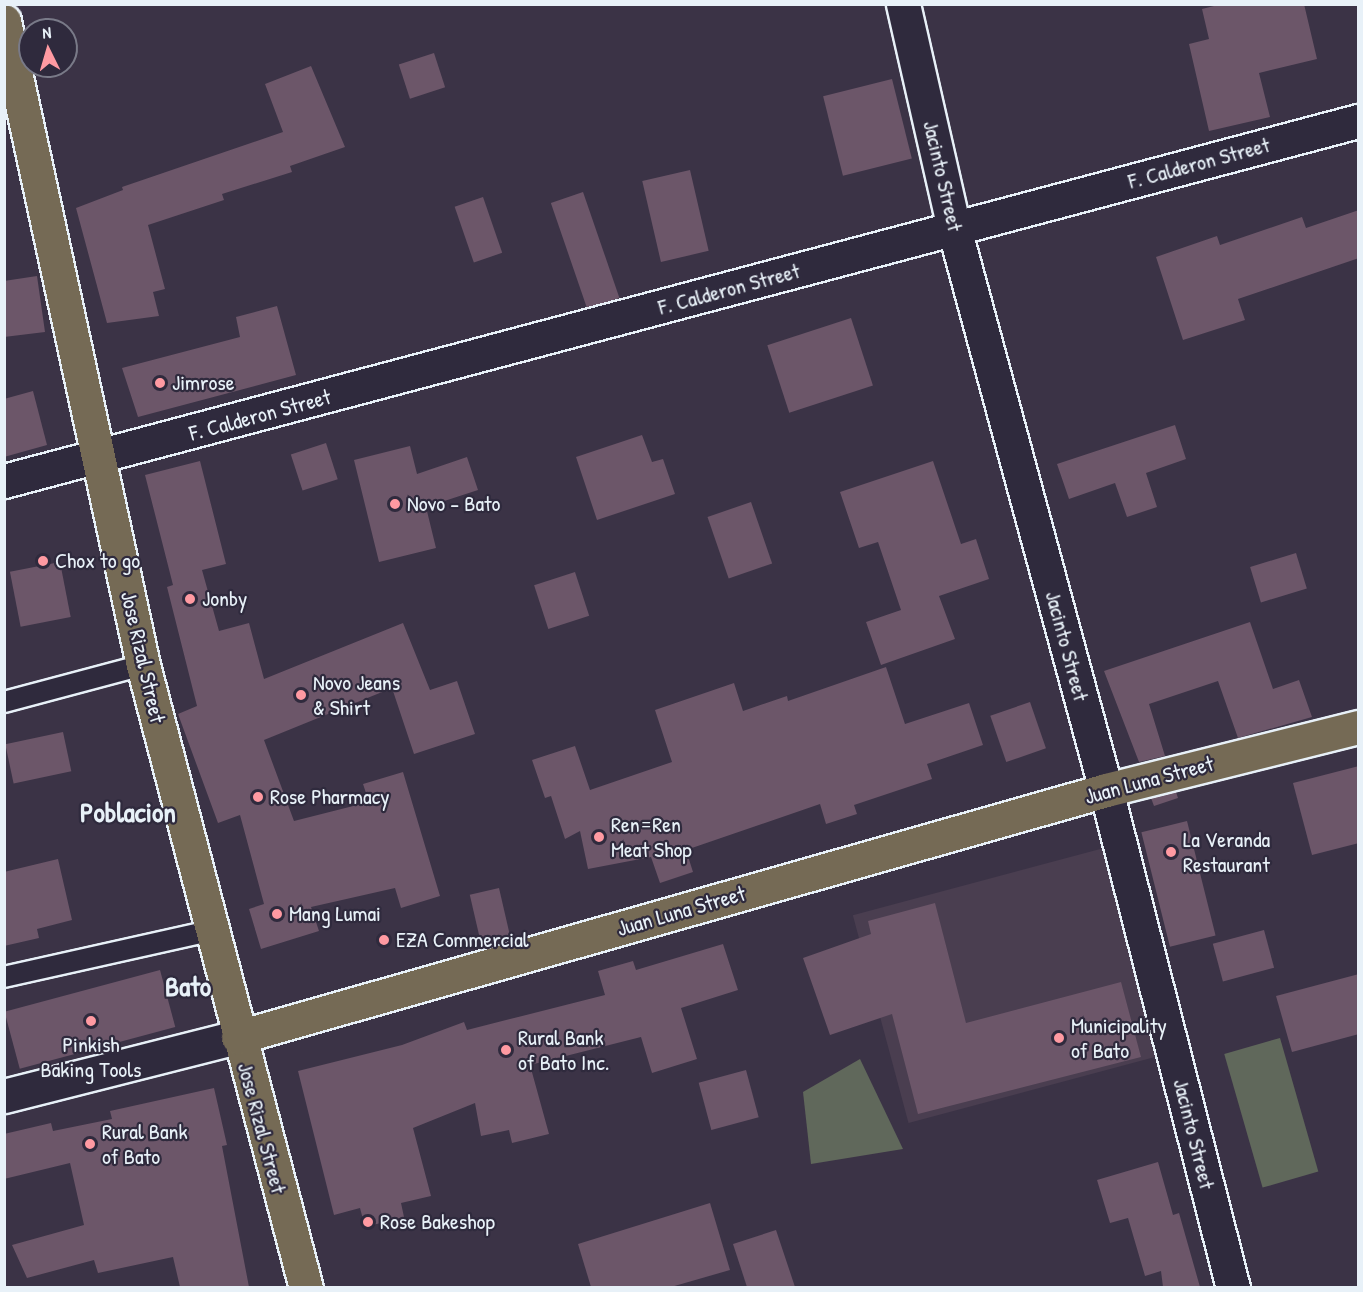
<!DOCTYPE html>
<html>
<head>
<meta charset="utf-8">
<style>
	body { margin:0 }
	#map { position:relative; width:1363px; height:1292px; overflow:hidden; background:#3b3346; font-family:"Patrick Hand",sans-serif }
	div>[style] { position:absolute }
	.built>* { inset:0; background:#4a3e50; transform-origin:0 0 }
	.green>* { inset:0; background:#60685b; transform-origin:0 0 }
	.building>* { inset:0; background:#6c5669; transform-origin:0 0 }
	.roads { filter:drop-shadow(2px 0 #e8f1f8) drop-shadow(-2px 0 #e8f1f8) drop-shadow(0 2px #e8f1f8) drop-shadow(0 -2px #e8f1f8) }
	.service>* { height:20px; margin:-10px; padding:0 10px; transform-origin:10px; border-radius:10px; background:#2f2a3d }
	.minor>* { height:33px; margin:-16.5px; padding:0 16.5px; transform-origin:16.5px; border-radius:16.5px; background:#2f2a3d }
	.tertiary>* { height:33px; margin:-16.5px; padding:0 16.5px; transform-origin:16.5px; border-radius:16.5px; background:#2f2a3d }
	.primary>* { height:33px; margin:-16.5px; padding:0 16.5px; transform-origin:16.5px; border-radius:16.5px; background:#756a55 }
	.dots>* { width:16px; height:16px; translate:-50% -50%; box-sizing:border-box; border:3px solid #2f2a3d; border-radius:50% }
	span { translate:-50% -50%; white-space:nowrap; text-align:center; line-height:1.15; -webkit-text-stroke:4.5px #2f2a3d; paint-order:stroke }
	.street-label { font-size:22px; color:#e8f1f8 }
	.poi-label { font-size:22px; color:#e8f1f8 }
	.left { translate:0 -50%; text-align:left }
	.district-label { font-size:28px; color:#e8f1f8; font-weight:700 }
	.frame { position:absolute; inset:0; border:6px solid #e8f1f8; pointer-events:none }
	.north { position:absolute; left:18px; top:18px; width:60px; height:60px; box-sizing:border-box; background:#2f2a3d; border:2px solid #797a88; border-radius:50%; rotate:355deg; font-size:16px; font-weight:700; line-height:24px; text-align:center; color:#e8f1f8 }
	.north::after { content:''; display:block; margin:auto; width:21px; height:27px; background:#ff9aa2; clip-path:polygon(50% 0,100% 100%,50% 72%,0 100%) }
</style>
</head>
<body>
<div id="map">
	<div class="built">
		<i style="left:1104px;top:848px;width:215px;height:260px;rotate:75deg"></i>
	</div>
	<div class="green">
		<i style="left:1280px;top:1038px;width:139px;height:58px;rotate:74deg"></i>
		<i style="clip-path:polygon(860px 1059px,903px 1149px,811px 1164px,803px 1092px)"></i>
	</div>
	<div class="building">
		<i style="clip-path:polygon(1222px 4px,1304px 4px,1317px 59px,1259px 73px,1270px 117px,1209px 131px,1189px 44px,1209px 39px,1202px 9px)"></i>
		<i style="left:434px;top:53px;width:36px;height:37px;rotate:72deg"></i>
		<i style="clip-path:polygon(311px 66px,345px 147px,290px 166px,292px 172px,222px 194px,224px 200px,148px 225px,165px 289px,153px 292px,159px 316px,107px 323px,76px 208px,123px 190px,122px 187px,283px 132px,265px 84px)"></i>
		<i style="left:892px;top:79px;width:82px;height:71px;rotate:76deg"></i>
		<i style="left:690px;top:170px;width:83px;height:49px;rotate:77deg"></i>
		<i style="left:583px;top:192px;width:112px;height:34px;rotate:71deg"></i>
		<i style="left:483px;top:197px;width:59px;height:30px;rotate:71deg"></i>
		<i style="clip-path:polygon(1359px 210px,1359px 258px,1238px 299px,1245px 320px,1183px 340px,1156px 257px,1217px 236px,1220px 245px,1302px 217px,1306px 228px)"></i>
		<i style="clip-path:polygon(37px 276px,45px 332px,4px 337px,4px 281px)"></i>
		<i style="clip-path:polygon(277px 306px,296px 375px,138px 417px,122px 368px,240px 337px,236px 317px)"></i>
		<i style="left:851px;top:318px;width:71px;height:88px;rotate:72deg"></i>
		<i style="clip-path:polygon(33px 391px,47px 445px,4px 457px,4px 399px)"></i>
		<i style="clip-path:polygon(1175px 425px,1186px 459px,1146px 473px,1157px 507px,1127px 517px,1115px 483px,1069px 499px,1057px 464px)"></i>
		<i style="clip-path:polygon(642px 435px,652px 462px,663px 459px,675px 494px,597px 520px,576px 457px)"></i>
		<i style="left:326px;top:443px;width:38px;height:37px;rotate:72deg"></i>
		<i style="clip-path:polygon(410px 446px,417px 474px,467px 457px,478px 490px,426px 507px,436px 548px,379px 562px,354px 460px)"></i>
		<i style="clip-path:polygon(200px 461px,226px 564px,202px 570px,219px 631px,249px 623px,264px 679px,403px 623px,430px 690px,457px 681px,475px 734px,414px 754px,392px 688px,264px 740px,294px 821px,369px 802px,363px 784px,403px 772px,440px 896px,401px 908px,395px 888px,311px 907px,319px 931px,261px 949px,249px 909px,264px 904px,240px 815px,218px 823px,178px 714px,197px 706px,167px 587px,173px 585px,145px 475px)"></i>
		<i style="clip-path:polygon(933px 461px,961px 544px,976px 539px,989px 579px,939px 596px,955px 639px,881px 665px,866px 622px,901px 610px,878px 542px,859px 548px,840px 492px)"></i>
		<i style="left:751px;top:502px;width:65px;height:46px;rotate:71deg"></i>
		<i style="left:1296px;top:553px;width:37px;height:48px;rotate:73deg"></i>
		<i style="left:60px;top:562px;width:56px;height:51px;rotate:79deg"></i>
		<i style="left:575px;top:572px;width:46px;height:43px;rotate:72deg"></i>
		<i style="clip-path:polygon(1250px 622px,1273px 689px,1299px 680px,1312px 717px,1238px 738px,1218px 681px,1149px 704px,1165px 756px,1139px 762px,1104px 671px)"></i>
		<i style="clip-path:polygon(886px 667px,905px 724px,969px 703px,983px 745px,927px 764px,932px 779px,854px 805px,857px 814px,826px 824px,820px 804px,686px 850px,693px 872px,660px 883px,651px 857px,588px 869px,580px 831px,565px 839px,551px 796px,545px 798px,532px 760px,575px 746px,590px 790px,672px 762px,655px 710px,734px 683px,743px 711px,787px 696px,788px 701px)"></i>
		<i style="left:1030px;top:702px;width:49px;height:42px;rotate:71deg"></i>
		<i style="left:63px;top:732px;width:40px;height:59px;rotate:78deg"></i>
		<i style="clip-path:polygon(1359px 766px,1359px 843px,1312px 855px,1293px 783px)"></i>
		<i style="clip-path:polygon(1176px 792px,1178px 798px,1154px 806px,1151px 798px)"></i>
		<i style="left:1187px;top:821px;width:118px;height:47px;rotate:76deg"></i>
		<i style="clip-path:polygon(58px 859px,72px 920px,37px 929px,39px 938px,4px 946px,4px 872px)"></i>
		<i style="left:499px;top:888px;width:51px;height:30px;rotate:77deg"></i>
		<i style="clip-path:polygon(935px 903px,966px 1023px,1121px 982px,1141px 1057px,918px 1114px,892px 1014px,830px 1035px,803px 958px,871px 934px,868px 921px)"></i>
		<i style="left:1264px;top:930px;width:39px;height:53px;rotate:75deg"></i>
		<i style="clip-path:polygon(723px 944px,738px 990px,681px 1008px,697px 1059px,652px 1073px,641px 1037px,530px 1065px,549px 1134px,512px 1143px,509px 1130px,481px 1136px,475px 1103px,413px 1128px,431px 1196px,401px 1203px,404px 1217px,365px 1227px,360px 1208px,334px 1215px,298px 1071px,402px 1045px,464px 1022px,467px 1030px,605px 995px,598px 971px,633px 961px,636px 970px)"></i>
		<i style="left:160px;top:970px;width:59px;height:161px;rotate:75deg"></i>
		<i style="clip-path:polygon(1359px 974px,1359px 1034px,1292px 1052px,1276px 996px)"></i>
		<i style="left:746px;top:1070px;width:49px;height:49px;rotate:75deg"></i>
		<i style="clip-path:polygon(214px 1088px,227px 1145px,222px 1146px,249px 1287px,180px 1287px,173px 1257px,98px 1273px,94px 1260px,27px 1278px,12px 1245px,84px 1225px,70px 1163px,4px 1179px,4px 1134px,51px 1123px,53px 1131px,112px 1119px,110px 1111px)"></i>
		<i style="clip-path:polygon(1158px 1162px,1173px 1215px,1179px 1213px,1200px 1287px,1163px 1287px,1161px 1271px,1145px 1276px,1128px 1218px,1110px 1223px,1097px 1180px)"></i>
		<i style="clip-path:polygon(710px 1203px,730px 1270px,671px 1287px,591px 1287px,578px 1244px)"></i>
		<i style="clip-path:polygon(776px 1230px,795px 1287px,747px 1287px,733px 1244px)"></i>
	</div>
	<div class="roads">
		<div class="service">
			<i style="left:4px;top:702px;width:144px;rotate:-14.9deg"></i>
			<i style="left:4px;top:977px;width:211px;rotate:-12.6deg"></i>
		</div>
		<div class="minor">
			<i style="left:903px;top:4px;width:230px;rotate:77.2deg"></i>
			<i style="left:954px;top:228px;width:582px;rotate:74.87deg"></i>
			<i style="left:1106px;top:790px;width:514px;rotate:75.69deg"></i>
			<i style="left:4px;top:481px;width:1401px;rotate:-14.89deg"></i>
		</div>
		<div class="tertiary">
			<i style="left:4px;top:1096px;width:241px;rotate:-14.2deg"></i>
		</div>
		<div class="primary">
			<i style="left:4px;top:21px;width:659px;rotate:77.82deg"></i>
			<i style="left:143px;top:665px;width:644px;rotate:75.34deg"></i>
			<i style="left:238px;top:1037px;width:902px;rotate:-15.88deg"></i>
			<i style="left:1106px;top:790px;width:260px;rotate:-14deg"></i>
		</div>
	</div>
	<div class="dots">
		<i style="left:160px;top:383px;background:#ff9aa2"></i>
		<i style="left:395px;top:504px;background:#ff9aa2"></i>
		<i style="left:43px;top:561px;background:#ff9aa2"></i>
		<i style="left:190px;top:599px;background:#ff9aa2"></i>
		<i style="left:301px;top:695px;background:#ff9aa2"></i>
		<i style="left:258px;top:797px;background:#ff9aa2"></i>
		<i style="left:599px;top:837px;background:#ff9aa2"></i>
		<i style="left:1171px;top:852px;background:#ff9aa2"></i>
		<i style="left:277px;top:914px;background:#ff9aa2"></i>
		<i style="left:384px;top:940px;background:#ff9aa2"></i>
		<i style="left:91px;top:1021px;background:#ff9aa2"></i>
		<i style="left:1059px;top:1038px;background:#ff9aa2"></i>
		<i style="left:506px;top:1050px;background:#ff9aa2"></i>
		<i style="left:90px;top:1144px;background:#ff9aa2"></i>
		<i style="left:368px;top:1222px;background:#ff9aa2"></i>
	</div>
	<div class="street-label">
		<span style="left:1199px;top:163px;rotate:-15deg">F. Calderon Street</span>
		<span style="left:943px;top:176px;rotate:77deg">Jacinto Street</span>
		<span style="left:729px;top:289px;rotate:-15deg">F. Calderon Street</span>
		<span style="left:260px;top:415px;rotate:-15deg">F. Calderon Street</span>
		<span style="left:1067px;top:646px;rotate:75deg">Jacinto Street</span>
		<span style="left:143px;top:657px;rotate:77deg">Jose Rizal Street</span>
		<span style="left:1149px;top:780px;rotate:-15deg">Juan Luna Street</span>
		<span style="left:681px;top:911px;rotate:-16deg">Juan Luna Street</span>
		<span style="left:262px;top:1128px;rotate:75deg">Jose Rizal Street</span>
		<span style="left:1194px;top:1134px;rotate:76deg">Jacinto Street</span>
	</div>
	<div class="poi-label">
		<span class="left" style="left:172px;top:383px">Jimrose</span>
		<span class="left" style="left:407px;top:504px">Novo - Bato</span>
		<span class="left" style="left:55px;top:561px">Chox to go</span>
		<span class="left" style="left:202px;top:599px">Jonby</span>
		<span class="left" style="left:313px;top:695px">Novo Jeans<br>&amp; Shirt</span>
		<span class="left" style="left:270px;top:797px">Rose Pharmacy</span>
		<span class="left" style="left:611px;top:837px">Ren=Ren<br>Meat Shop</span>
		<span class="left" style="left:1183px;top:852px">La Veranda<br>Restaurant</span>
		<span class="left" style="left:289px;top:914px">Mang Lumai</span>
		<span class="left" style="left:396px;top:940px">EZA Commercial</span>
		<span class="left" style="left:1071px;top:1038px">Municipality<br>of Bato</span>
		<span class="left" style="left:518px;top:1050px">Rural Bank<br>of Bato Inc.</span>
		<span style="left:91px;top:1057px">Pinkish<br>Baking Tools</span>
		<span class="left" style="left:102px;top:1144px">Rural Bank<br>of Bato</span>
		<span class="left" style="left:380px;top:1222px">Rose Bakeshop</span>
	</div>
	<div class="district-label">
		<span style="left:128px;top:812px">Poblacion</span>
		<span style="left:188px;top:986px">Bato</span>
	</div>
	<div class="frame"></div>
	<div class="north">N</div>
</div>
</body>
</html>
